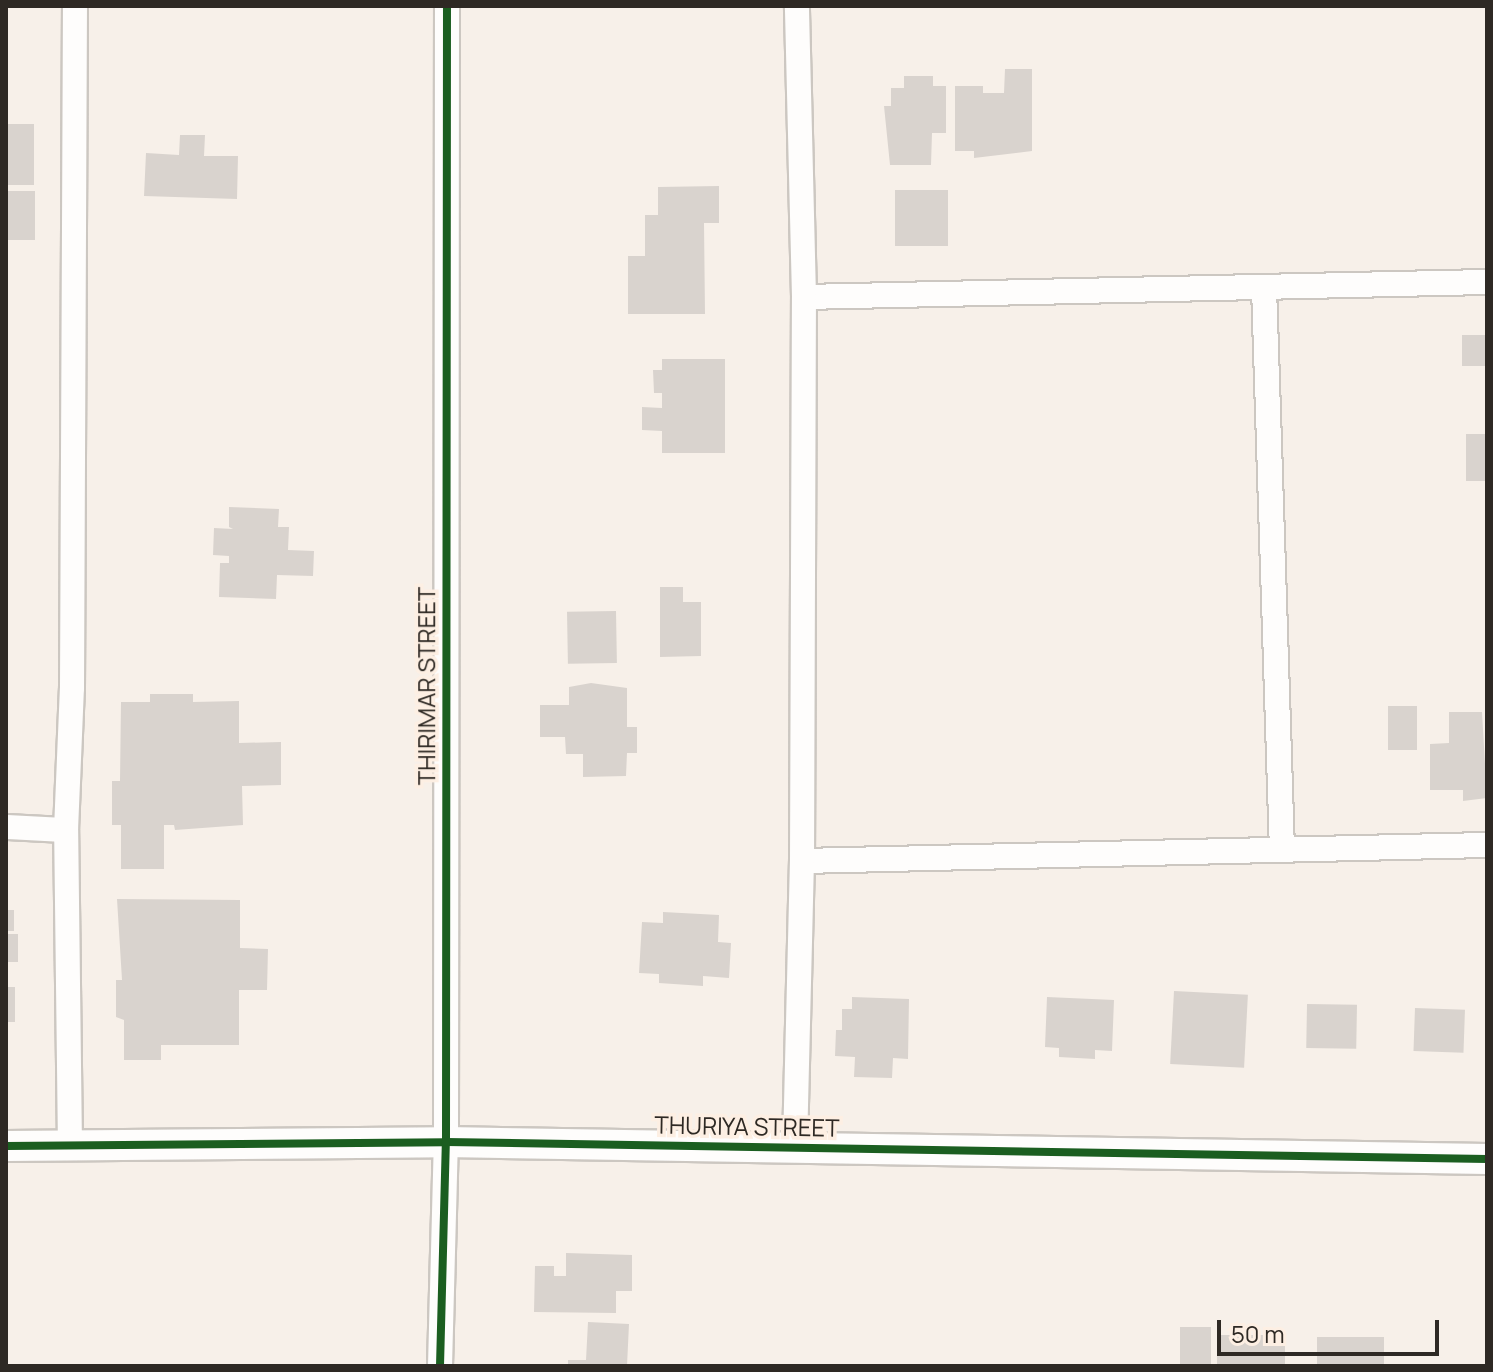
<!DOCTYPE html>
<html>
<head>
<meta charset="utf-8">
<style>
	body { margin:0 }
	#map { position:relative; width:1493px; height:1372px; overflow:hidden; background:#f7f0e9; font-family:Manrope,sans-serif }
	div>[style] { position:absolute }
	.building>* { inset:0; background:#d9d3ce; transform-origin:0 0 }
	.roads { filter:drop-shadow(2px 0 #ccc7c1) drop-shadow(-2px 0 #ccc7c1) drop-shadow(0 2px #ccc7c1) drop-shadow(0 -2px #ccc7c1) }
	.minor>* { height:24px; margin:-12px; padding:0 12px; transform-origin:12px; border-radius:12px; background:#fefdfc }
	.tertiary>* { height:30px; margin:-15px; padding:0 15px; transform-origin:15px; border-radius:15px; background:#fefdfc }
	.cycleway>* { height:8px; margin:-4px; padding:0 4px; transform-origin:4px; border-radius:4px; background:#1b5e20 }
	span { translate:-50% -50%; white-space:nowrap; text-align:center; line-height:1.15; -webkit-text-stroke:7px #fdefe3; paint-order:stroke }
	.street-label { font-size:24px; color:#2e2924 }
	.frame { position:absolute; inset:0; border:8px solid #2e2924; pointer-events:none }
	.scale { position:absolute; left:1217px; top:1320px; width:222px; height:36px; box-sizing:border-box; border:4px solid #2e2924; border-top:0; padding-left:10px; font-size:24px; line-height:28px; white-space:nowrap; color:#2e2924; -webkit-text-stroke:6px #fdefe3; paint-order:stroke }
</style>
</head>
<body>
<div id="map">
	<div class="building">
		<i style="clip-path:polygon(1005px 69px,1032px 69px,1032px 151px,974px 158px,974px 151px,955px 151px,955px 86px,983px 86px,983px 93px,1004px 93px)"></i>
		<i style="clip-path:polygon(904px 76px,933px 76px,933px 86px,946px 86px,946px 133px,932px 133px,931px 165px,890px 165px,884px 106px,891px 106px,891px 88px,904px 88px)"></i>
		<i style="left:6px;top:124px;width:28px;height:61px"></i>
		<i style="clip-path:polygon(180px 135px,205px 135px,204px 156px,238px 156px,237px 199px,144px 196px,146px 153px,179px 155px)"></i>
		<i style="clip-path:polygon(719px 186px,719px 223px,704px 223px,705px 314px,628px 314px,628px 256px,645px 256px,645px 215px,658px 215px,658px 187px)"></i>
		<i style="left:895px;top:190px;width:53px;height:56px"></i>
		<i style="left:6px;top:191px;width:29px;height:49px"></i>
		<i style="left:1487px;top:335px;width:31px;height:25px;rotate:90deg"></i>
		<i style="clip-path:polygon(662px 359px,725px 359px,725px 453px,662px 453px,662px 431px,642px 430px,642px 407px,662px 408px,662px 393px,654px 393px,653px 370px,662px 370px)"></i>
		<i style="left:1487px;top:434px;width:47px;height:21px;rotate:90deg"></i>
		<i style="clip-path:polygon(229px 507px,279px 509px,278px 527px,289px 527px,288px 550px,314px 551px,313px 576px,277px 575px,276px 599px,219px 597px,220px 563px,229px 563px,229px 556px,213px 555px,214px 528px,233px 529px,229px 527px)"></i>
		<i style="clip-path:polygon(660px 587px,683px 587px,683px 602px,701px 602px,701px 656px,660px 657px)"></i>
		<i style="left:616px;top:611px;width:52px;height:49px;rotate:89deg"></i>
		<i style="clip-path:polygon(591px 683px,627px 688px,627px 727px,637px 727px,637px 753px,627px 753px,626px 776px,583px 777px,583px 754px,566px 754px,565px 737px,540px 737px,540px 705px,569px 705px,569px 687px)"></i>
		<i style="clip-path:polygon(150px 694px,193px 694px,193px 702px,239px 701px,239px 743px,281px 742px,281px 785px,242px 786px,243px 825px,175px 830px,174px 825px,164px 825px,164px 869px,121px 869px,121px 825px,112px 825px,112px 781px,120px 781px,121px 702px,150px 702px)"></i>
		<i style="left:1388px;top:706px;width:29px;height:44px"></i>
		<i style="clip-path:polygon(1449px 712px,1482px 712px,1487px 798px,1463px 801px,1463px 790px,1430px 790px,1430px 744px,1449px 743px)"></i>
		<i style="clip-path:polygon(117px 899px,240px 900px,240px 948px,268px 949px,267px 990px,239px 990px,239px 1045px,161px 1045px,161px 1060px,124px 1060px,124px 1020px,116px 1017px,116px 980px,122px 980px)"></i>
		<i style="left:6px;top:910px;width:8px;height:21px"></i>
		<i style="clip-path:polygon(663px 912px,719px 915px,718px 942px,731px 943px,729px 978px,703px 976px,703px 986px,659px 983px,659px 974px,639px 973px,642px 922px,663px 923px)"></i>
		<i style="left:6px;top:934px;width:12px;height:28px"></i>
		<i style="left:6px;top:987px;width:9px;height:35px"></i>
		<i style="left:1174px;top:991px;width:74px;height:73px;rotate:3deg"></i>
		<i style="clip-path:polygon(852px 997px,909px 999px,908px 1059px,893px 1058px,892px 1078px,854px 1077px,855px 1057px,835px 1056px,836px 1030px,842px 1030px,842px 1009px,852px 1009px)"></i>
		<i style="clip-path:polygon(1047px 997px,1114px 1000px,1112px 1051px,1095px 1050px,1095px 1059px,1059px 1057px,1059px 1048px,1045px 1047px)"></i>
		<i style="left:1307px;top:1004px;width:50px;height:44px;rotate:1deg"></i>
		<i style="left:1415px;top:1008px;width:50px;height:43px;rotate:2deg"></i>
		<i style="clip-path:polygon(566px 1253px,632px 1255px,632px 1291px,616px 1291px,616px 1313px,534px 1312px,535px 1266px,554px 1266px,554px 1276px,566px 1276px)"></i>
		<i style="clip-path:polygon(588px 1322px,629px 1324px,627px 1366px,568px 1366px,568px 1360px,586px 1360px)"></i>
		<i style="left:1180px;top:1327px;width:31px;height:39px"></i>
		<i style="left:1285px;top:1335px;width:31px;height:68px;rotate:90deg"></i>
		<i style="left:1317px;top:1337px;width:67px;height:29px"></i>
	</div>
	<div class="roads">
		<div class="minor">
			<i style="left:1264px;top:287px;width:563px;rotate:88.17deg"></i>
			<i style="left:804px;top:297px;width:683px;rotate:-1.26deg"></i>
			<i style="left:6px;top:827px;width:60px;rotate:2.9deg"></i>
			<i style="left:802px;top:861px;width:685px;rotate:-1.34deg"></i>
			<i style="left:795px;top:1146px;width:285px;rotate:-88.6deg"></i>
			<i style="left:802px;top:861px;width:564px;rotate:-89.8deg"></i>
			<i style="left:804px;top:297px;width:291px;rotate:-91.4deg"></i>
			<i style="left:70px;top:1147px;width:317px;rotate:-90.7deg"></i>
			<i style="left:66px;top:830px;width:142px;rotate:-87.6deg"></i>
			<i style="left:72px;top:688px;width:682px;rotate:-89.75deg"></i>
			<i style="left:440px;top:1366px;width:224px;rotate:-88.5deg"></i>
			<i style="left:446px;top:1142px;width:1136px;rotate:-89.95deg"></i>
		</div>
		<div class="tertiary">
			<i style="left:6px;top:1146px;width:440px;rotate:-0.5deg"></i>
			<i style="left:446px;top:1142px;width:1041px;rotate:0.94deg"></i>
		</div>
	</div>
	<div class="cycleway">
		<i style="left:6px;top:1146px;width:440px;rotate:-0.5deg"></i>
		<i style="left:446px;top:1142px;width:1041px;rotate:0.94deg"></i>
		<i style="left:440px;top:1366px;width:224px;rotate:-88.5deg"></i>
		<i style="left:446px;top:1142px;width:1136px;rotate:-89.95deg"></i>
	</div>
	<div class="street-label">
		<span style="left:426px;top:686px;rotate:-90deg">THIRIMAR STREET</span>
		<span style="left:747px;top:1126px;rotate:1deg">THURIYA STREET</span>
	</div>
	<div class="frame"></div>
	<div class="scale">50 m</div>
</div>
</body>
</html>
